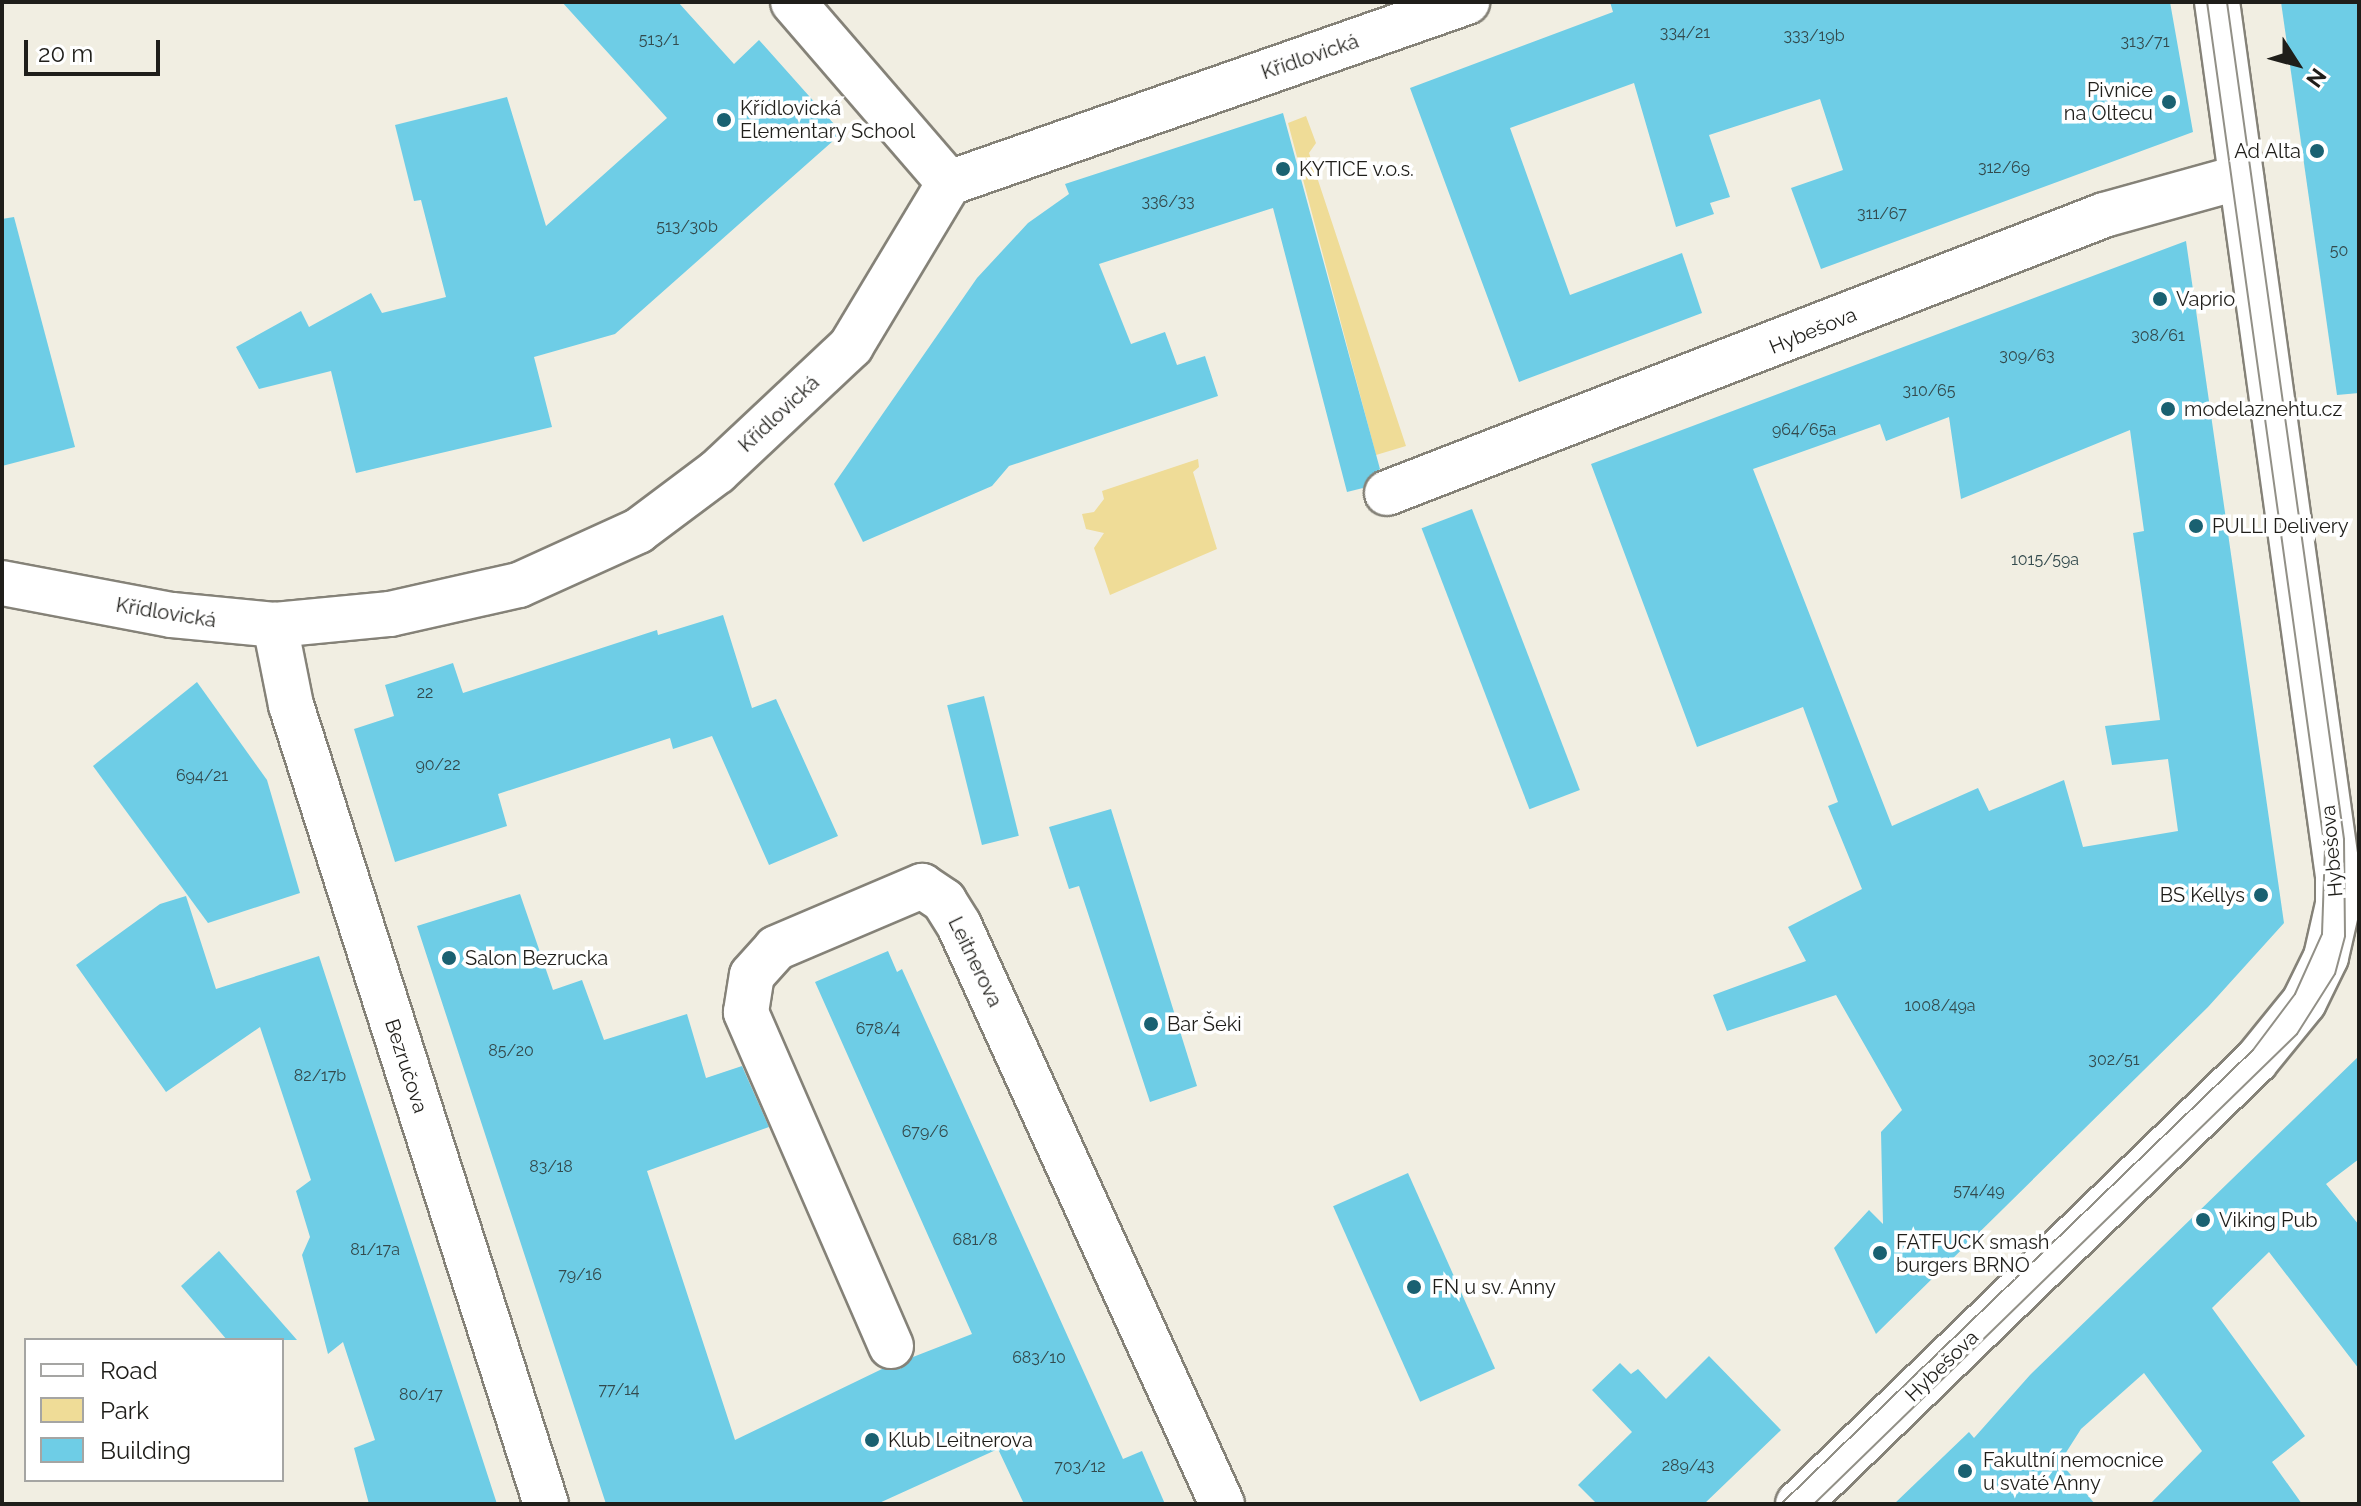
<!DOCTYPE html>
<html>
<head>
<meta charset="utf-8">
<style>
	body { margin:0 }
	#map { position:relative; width:2361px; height:1506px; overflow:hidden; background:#f1eee2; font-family:Raleway,sans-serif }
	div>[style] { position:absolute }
	.green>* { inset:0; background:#efdc97 }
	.building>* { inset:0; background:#6ecde6; transform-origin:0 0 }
	.roads { filter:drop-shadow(2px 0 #858278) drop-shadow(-2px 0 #858278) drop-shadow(0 2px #858278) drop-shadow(0 -2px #858278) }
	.minor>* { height:44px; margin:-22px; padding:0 22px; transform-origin:22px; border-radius:22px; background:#fff }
	.tram>* { height:2px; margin:-1px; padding:0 1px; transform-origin:1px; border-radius:1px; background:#929087 }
	.dots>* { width:22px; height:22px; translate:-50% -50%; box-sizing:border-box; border:4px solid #fff; border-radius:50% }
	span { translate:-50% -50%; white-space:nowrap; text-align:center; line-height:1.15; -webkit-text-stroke:7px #fff; paint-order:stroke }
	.number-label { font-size:16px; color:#334a4d }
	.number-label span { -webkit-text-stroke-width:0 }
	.street-label { font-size:20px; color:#1f1e1a }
	.poi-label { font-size:20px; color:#1f1e1a }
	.right { translate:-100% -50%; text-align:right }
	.left { translate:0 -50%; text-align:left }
	.frame { position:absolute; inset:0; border:4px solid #1f1e1a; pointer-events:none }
	.legend { position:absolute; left:24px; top:1338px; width:260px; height:144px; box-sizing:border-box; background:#fff; border:2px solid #a5a5a3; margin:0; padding:10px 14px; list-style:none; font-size:24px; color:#1f1e1a }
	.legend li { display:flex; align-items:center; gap:16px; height:40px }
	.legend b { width:40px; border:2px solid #a5a5a3 }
	.north { position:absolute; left:2257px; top:24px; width:80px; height:80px; -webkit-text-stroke:6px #fff; paint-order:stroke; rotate:126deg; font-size:22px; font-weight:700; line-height:32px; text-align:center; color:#1f1e1a }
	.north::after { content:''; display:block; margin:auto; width:28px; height:36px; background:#1f1e1a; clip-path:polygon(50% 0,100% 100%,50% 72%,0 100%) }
	.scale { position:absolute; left:24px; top:40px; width:136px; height:36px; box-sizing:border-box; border:4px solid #1f1e1a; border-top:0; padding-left:10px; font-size:24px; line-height:28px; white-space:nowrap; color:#1f1e1a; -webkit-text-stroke:6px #fff; paint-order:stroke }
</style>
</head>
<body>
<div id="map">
	<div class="green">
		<i style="clip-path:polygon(1306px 116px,1316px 143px,1309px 153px,1406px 446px,1376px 455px,1288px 123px)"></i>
		<i style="clip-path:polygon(1198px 459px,1199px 467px,1193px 472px,1217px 549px,1110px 595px,1094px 548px,1104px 533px,1086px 529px,1082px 514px,1094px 512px,1104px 499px,1102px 491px)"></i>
	</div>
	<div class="building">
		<i style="clip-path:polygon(562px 2px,678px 2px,734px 64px,759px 40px,842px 133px,615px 334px,534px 357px,552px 427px,356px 473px,331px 371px,259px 389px,236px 347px,301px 311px,309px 327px,371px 293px,382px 313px,446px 297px,421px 200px,414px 201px,395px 125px,507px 97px,546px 226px,667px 118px)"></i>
		<i style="clip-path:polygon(1610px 2px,2170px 2px,2193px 132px,1821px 269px,1791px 188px,1843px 170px,1820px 99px,1709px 135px,1730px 197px,1710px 203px,1714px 214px,1676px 227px,1634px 83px,1510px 128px,1570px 295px,1682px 253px,1702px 313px,1519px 382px,1410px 88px,1613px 12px)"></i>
		<i style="clip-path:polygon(2281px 2px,2359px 2px,2359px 393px,2337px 395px)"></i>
		<i style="clip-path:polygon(1283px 113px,1380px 469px,1363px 488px,1347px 492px,1273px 208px,1099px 264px,1131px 344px,1165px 332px,1177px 365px,1205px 356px,1218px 396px,1009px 466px,992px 486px,863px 542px,834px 484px,977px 278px,1028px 223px,1069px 194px,1065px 184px)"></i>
		<i style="clip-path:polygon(14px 217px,75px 447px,2px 466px,2px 219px)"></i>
		<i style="clip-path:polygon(evenodd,2186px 241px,2284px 923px,2208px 1007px,1876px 1334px,1834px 1248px,1869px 1210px,1883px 1224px,1881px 1132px,1902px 1110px,1836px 995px,1727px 1031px,1713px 995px,1806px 961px,1788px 927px,1862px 889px,1828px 806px,1838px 802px,1803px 707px,1697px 747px,1591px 464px,2186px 241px,1949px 417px,1961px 499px,2130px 430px,2144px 531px,2133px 533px,2160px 720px,2105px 726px,2112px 765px,2168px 759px,2178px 831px,2083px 847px,2064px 780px,1989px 811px,1978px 788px,1892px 826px,1753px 469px,1880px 424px,1886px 441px,1949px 417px)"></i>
		<i style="left:1472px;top:509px;width:301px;height:54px;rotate:69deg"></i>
		<i style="clip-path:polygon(723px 615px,752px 708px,776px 699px,838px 836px,769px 865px,712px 736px,673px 749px,670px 738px,498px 794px,507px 826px,395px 862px,354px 729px,394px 716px,385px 685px,453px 663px,463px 693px,657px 630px,658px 635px)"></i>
		<i style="clip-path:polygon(197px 682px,267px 780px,300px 893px,208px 923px,93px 766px)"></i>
		<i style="left:984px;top:696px;width:144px;height:38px;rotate:76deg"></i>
		<i style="clip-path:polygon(1111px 809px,1197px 1086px,1150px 1102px,1079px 886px,1069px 889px,1049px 827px)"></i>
		<i style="clip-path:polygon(520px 894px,553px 990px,582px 980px,604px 1040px,687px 1014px,706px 1078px,742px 1066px,769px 1127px,647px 1171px,735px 1440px,882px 1369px,900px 1369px,913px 1357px,972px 1334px,815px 982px,888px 951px,897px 972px,902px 969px,1123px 1459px,1142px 1451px,1165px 1504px,1024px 1504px,998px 1449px,877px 1504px,606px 1504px,417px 926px)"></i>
		<i style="clip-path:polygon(186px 896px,216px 989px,319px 956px,497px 1504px,369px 1504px,354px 1448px,375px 1440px,343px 1342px,328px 1354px,302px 1255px,310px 1237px,296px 1191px,311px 1180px,260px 1027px,166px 1092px,76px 965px,160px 904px)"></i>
		<i style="clip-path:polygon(2359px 1056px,2359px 1159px,2326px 1184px,2359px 1225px,2359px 1369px,2269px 1252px,2212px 1308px,2305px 1436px,2272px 1462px,2302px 1504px,2150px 1504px,2202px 1451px,2144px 1373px,2081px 1429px,2060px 1462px,2095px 1504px,1894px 1504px,1969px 1432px,1974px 1438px,2030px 1375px)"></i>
		<i style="left:1408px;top:1173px;width:214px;height:82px;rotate:66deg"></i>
		<i style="clip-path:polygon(219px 1251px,297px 1340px,227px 1340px,181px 1286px)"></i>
		<i style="clip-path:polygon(1709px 1356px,1781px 1430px,1704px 1504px,1597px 1504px,1578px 1485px,1632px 1432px,1592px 1390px,1620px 1363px,1631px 1374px,1638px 1369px,1666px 1399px)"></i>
	</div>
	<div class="roads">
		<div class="minor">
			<i style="left:793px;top:2px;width:239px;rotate:49.2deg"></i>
			<i style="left:1387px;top:493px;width:769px;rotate:-21.19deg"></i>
			<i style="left:2104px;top:215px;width:142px;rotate:-15.5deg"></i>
			<i style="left:2px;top:583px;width:173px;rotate:10.7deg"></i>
			<i style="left:172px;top:615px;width:103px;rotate:5.5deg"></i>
			<i style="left:275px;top:625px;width:116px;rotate:-5.5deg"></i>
			<i style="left:390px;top:614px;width:132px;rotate:-12.7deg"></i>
			<i style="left:519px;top:585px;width:131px;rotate:-24.4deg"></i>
			<i style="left:638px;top:531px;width:99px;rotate:-36.8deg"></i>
			<i style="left:717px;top:472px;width:184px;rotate:-43.2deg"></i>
			<i style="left:851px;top:346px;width:190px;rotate:-59deg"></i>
			<i style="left:949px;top:183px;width:549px;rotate:-19.26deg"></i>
			<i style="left:275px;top:625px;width:82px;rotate:78.7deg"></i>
			<i style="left:291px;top:705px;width:839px;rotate:72.3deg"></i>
			<i style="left:891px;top:1346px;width:364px;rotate:-113.5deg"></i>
			<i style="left:746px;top:1012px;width:37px;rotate:-81deg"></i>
			<i style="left:752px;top:975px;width:36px;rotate:-48deg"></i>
			<i style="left:776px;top:948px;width:159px;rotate:-23deg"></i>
			<i style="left:922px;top:886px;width:27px;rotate:34deg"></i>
			<i style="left:944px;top:901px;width:28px;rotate:58deg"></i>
			<i style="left:959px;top:925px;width:636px;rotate:65.57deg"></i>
			<i style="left:1798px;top:1504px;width:637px;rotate:-44.05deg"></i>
			<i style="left:2256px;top:1061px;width:76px;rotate:-50.9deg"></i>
			<i style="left:2304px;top:1002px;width:50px;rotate:-63.9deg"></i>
			<i style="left:2326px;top:957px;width:54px;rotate:-77.2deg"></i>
			<i style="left:2338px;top:904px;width:28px;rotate:-90deg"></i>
			<i style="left:2338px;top:876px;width:882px;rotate:-97.88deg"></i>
		</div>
	</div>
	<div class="tram">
		<i style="left:1781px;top:1504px;width:655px;rotate:-43.89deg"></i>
		<i style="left:2253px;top:1050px;width:70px;rotate:-53.1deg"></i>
		<i style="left:2295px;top:994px;width:66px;rotate:-65.8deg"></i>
		<i style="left:2322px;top:934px;width:84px;rotate:-88deg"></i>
		<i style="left:2325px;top:850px;width:856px;rotate:-97.92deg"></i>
		<i style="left:1814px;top:1504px;width:674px;rotate:-44.22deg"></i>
		<i style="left:2297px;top:1034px;width:71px;rotate:-57.7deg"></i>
		<i style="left:2335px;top:974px;width:39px;rotate:-75deg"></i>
		<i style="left:2345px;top:936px;width:97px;rotate:-90.6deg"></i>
		<i style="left:2344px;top:839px;width:845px;rotate:-97.96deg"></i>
	</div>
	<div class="dots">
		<i style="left:2169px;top:102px;background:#1a6171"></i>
		<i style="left:724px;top:120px;background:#1a6171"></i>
		<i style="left:2317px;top:151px;background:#1a6171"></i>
		<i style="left:1283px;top:169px;background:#1a6171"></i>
		<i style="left:2160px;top:299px;background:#1a6171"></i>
		<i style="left:2168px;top:409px;background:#1a6171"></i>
		<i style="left:2196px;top:526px;background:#1a6171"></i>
		<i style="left:2261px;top:895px;background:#1a6171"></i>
		<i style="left:449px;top:958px;background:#1a6171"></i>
		<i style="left:1151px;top:1024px;background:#1a6171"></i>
		<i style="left:2203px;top:1220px;background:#1a6171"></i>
		<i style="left:1880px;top:1253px;background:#1a6171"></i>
		<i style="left:1414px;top:1287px;background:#1a6171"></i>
		<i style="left:872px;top:1440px;background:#1a6171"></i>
		<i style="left:1965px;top:1471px;background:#1a6171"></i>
	</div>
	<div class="number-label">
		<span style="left:1685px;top:33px">334/21</span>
		<span style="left:1814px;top:36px">333/19b</span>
		<span style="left:659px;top:40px">513/1</span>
		<span style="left:2145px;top:42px">313/71</span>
		<span style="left:2004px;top:168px">312/69</span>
		<span style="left:1168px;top:202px">336/33</span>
		<span style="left:1882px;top:214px">311/67</span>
		<span style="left:687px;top:227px">513/30b</span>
		<span style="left:2339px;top:251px">50</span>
		<span style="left:2158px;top:336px">308/61</span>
		<span style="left:2027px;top:356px">309/63</span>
		<span style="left:1929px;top:391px">310/65</span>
		<span style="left:1804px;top:430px">964/65a</span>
		<span style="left:2045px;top:560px">1015/59a</span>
		<span style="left:425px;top:693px">22</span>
		<span style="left:438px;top:765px">90/22</span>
		<span style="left:202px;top:776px">694/21</span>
		<span style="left:1940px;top:1006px">1008/49a</span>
		<span style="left:878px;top:1029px">678/4</span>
		<span style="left:511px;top:1051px">85/20</span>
		<span style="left:2114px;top:1060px">302/51</span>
		<span style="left:320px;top:1076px">82/17b</span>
		<span style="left:925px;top:1132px">679/6</span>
		<span style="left:551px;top:1167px">83/18</span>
		<span style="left:1979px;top:1191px">574/49</span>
		<span style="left:975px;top:1240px">681/8</span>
		<span style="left:375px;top:1250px">81/17a</span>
		<span style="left:580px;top:1275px">79/16</span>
		<span style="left:1039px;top:1358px">683/10</span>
		<span style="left:619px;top:1390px">77/14</span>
		<span style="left:421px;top:1395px">80/17</span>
		<span style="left:1688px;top:1466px">289/43</span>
		<span style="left:1080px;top:1467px">703/12</span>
	</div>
	<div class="street-label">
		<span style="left:1310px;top:57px;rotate:-19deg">Křídlovická</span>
		<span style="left:1813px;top:331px;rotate:-22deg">Hybešova</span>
		<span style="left:779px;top:414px;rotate:-43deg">Křídlovická</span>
		<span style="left:166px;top:613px;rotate:9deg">Křídlovická</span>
		<span style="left:2332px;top:851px;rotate:-95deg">Hybešova</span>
		<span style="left:975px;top:962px;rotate:64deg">Leitnerova</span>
		<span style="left:406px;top:1066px;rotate:72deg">Bezručova</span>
		<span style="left:1942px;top:1366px;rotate:-44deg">Hybešova</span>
	</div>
	<div class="poi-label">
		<span class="right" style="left:2153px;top:102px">Pivnice<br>na Oltecu</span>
		<span class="left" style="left:740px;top:120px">Křídlovická<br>Elementary School</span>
		<span class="right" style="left:2301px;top:151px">Ad Alta</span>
		<span class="left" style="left:1299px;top:169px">KYTICE v.o.s.</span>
		<span class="left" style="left:2176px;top:299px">Vaprio</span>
		<span class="left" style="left:2184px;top:409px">modelaznehtu.cz</span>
		<span class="left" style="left:2212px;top:526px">PULLI Delivery</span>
		<span class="right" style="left:2245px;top:895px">BS Kellys</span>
		<span class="left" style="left:465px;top:958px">Salon Bezrucka</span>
		<span class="left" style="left:1167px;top:1024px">Bar Šeki</span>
		<span class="left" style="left:2219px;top:1220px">Viking Pub</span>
		<span class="left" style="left:1896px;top:1254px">FATFUCK smash<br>burgers BRNO</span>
		<span class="left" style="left:1432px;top:1287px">FN u sv. Anny</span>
		<span class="left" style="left:888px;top:1440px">Klub Leitnerova</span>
		<span class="left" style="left:1983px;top:1472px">Fakultní nemocnice<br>u svaté Anny</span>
	</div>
	<div class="frame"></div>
	<ul class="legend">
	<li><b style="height:10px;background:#fff"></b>Road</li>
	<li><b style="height:22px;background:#efdc97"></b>Park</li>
	<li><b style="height:22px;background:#6ecde6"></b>Building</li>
	</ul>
	<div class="north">N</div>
	<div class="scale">20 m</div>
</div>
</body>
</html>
